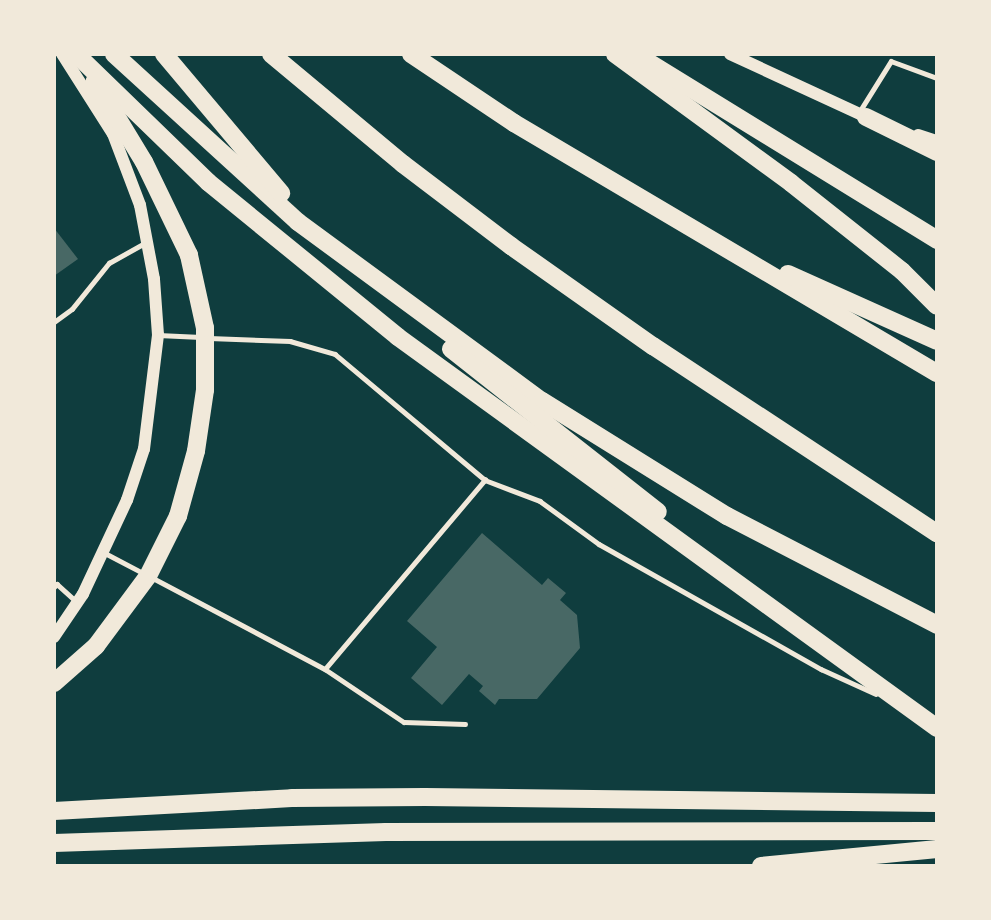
<!DOCTYPE html>
<html>
<head>
<meta charset="utf-8">
<style>
	body { margin:0 }
	#map { position:relative; width:991px; height:920px; overflow:hidden; background:#0f3d3e; font-family:"Nunito Sans",sans-serif }
	div>[style] { position:absolute }
	.building>* { inset:0; background:#486865 }
	.service>* { height:4.5px; margin:-2.25px; padding:0 2.25px; transform-origin:2.25px; border-radius:2.25px; background:#f1e9da }
	.secondary>* { height:12px; margin:-6px; padding:0 6px; transform-origin:6px; border-radius:6px; background:#f1e9da }
	.motorway>* { height:18px; margin:-9px; padding:0 9px; transform-origin:9px; border-radius:9px; background:#f1e9da }
	span { translate:-50% -50%; white-space:nowrap; text-align:center; line-height:1.15; -webkit-text-stroke:4.5px #f1e9da; paint-order:stroke }
	.frame { position:absolute; inset:0; border:56px solid #f1e9da; pointer-events:none }
</style>
</head>
<body>
<div id="map">
	<div class="building">
		<i style="clip-path:polygon(54px 228px,78px 259px,54px 276px)"></i>
		<i style="clip-path:polygon(482px 533px,542px 585px,548px 578px,566px 593px,560px 600px,577px 615px,580px 648px,537px 699px,499px 699px,495px 705px,479px 691px,483px 686px,469px 674px,442px 705px,411px 678px,437px 647px,407px 621px)"></i>
	</div>
	<div class="service">
		<i style="left:858px;top:114px;width:62px;rotate:-58.1deg"></i>
		<i style="left:891px;top:61px;width:49px;rotate:20.3deg"></i>
		<i style="left:54px;top:322px;width:22px;rotate:-36deg"></i>
		<i style="left:72px;top:309px;width:59px;rotate:-51.2deg"></i>
		<i style="left:109px;top:263px;width:41px;rotate:-29.1deg"></i>
		<i style="left:158px;top:335px;width:43px;rotate:2.7deg"></i>
		<i style="left:209px;top:338px;width:81px;rotate:2.1deg"></i>
		<i style="left:290px;top:341px;width:47px;rotate:16.1deg"></i>
		<i style="left:335px;top:354px;width:196px;rotate:40deg"></i>
		<i style="left:485px;top:480px;width:59px;rotate:20.9deg"></i>
		<i style="left:540px;top:501px;width:73px;rotate:36.1deg"></i>
		<i style="left:599px;top:544px;width:255px;rotate:29.4deg"></i>
		<i style="left:821px;top:669px;width:60px;rotate:24.4deg"></i>
		<i style="left:105px;top:553px;width:45px;rotate:27.7deg"></i>
		<i style="left:153px;top:578px;width:195px;rotate:27.9deg"></i>
		<i style="left:325px;top:669px;width:95px;rotate:33.9deg"></i>
		<i style="left:404px;top:722px;width:61px;rotate:1.9deg"></i>
		<i style="left:54px;top:587px;width:4px;rotate:-45deg"></i>
		<i style="left:57px;top:584px;width:27px;rotate:42deg"></i>
		<i style="left:325px;top:669px;width:248px;rotate:-49.8deg"></i>
	</div>
	<div class="secondary">
		<i style="left:730px;top:54px;width:157px;rotate:24.8deg"></i>
		<i style="left:918px;top:135px;width:20px;rotate:18deg"></i>
		<i style="left:54px;top:637px;width:52px;rotate:-56deg"></i>
		<i style="left:83px;top:594px;width:104px;rotate:-64.9deg"></i>
		<i style="left:127px;top:500px;width:54px;rotate:-71.6deg"></i>
		<i style="left:144px;top:449px;width:115px;rotate:-83deg"></i>
		<i style="left:158px;top:335px;width:56px;rotate:-94.1deg"></i>
		<i style="left:154px;top:279px;width:75px;rotate:-100.7deg"></i>
		<i style="left:140px;top:205px;width:76px;rotate:-110.8deg"></i>
		<i style="left:113px;top:134px;width:95px;rotate:-122.5deg"></i>
	</div>
	<div class="motorway">
		<i style="left:76px;top:54px;width:184px;rotate:44.1deg"></i>
		<i style="left:208px;top:182px;width:245px;rotate:39.2deg"></i>
		<i style="left:398px;top:337px;width:666px;rotate:35.96deg"></i>
		<i style="left:114px;top:54px;width:249px;rotate:42.4deg"></i>
		<i style="left:298px;top:222px;width:303px;rotate:36.3deg"></i>
		<i style="left:542px;top:401px;width:218px;rotate:31.9deg"></i>
		<i style="left:727px;top:516px;width:237px;rotate:27.4deg"></i>
		<i style="left:164px;top:54px;width:182px;rotate:49.9deg"></i>
		<i style="left:271px;top:54px;width:172px;rotate:39.8deg"></i>
		<i style="left:403px;top:164px;width:136px;rotate:37.2deg"></i>
		<i style="left:511px;top:246px;width:174px;rotate:35.2deg"></i>
		<i style="left:653px;top:346px;width:340px;rotate:33.4deg"></i>
		<i style="left:411px;top:54px;width:124px;rotate:33.8deg"></i>
		<i style="left:514px;top:123px;width:491px;rotate:30.6deg"></i>
		<i style="left:615px;top:54px;width:218px;rotate:36.2deg"></i>
		<i style="left:791px;top:183px;width:142px;rotate:38.4deg"></i>
		<i style="left:902px;top:271px;width:49px;rotate:45deg"></i>
		<i style="left:635px;top:54px;width:355px;rotate:31.6deg"></i>
		<i style="left:866px;top:117px;width:79px;rotate:26.2deg"></i>
		<i style="left:788px;top:274px;width:163px;rotate:24.2deg"></i>
		<i style="left:451px;top:349px;width:263px;rotate:38.2deg"></i>
		<i style="left:54px;top:683px;width:56px;rotate:-41.4deg"></i>
		<i style="left:96px;top:646px;width:87px;rotate:-53.4deg"></i>
		<i style="left:148px;top:576px;width:67px;rotate:-63.4deg"></i>
		<i style="left:178px;top:516px;width:67px;rotate:-74.5deg"></i>
		<i style="left:196px;top:451px;width:62px;rotate:-81.6deg"></i>
		<i style="left:205px;top:390px;width:62px;rotate:-90deg"></i>
		<i style="left:205px;top:328px;width:75px;rotate:-102.4deg"></i>
		<i style="left:189px;top:255px;width:103px;rotate:-115.8deg"></i>
		<i style="left:144px;top:162px;width:95px;rotate:-121.2deg"></i>
		<i style="left:54px;top:811px;width:238px;rotate:-3.1deg"></i>
		<i style="left:292px;top:798px;width:133px;rotate:-0.4deg"></i>
		<i style="left:425px;top:797px;width:512px;rotate:0.67deg"></i>
		<i style="left:54px;top:843px;width:332px;rotate:-1.9deg"></i>
		<i style="left:386px;top:832px;width:551px;rotate:-0.1deg"></i>
		<i style="left:761px;top:866px;width:177px;rotate:-5.5deg"></i>
	</div>
	<div class="frame"></div>
</div>
</body>
</html>
